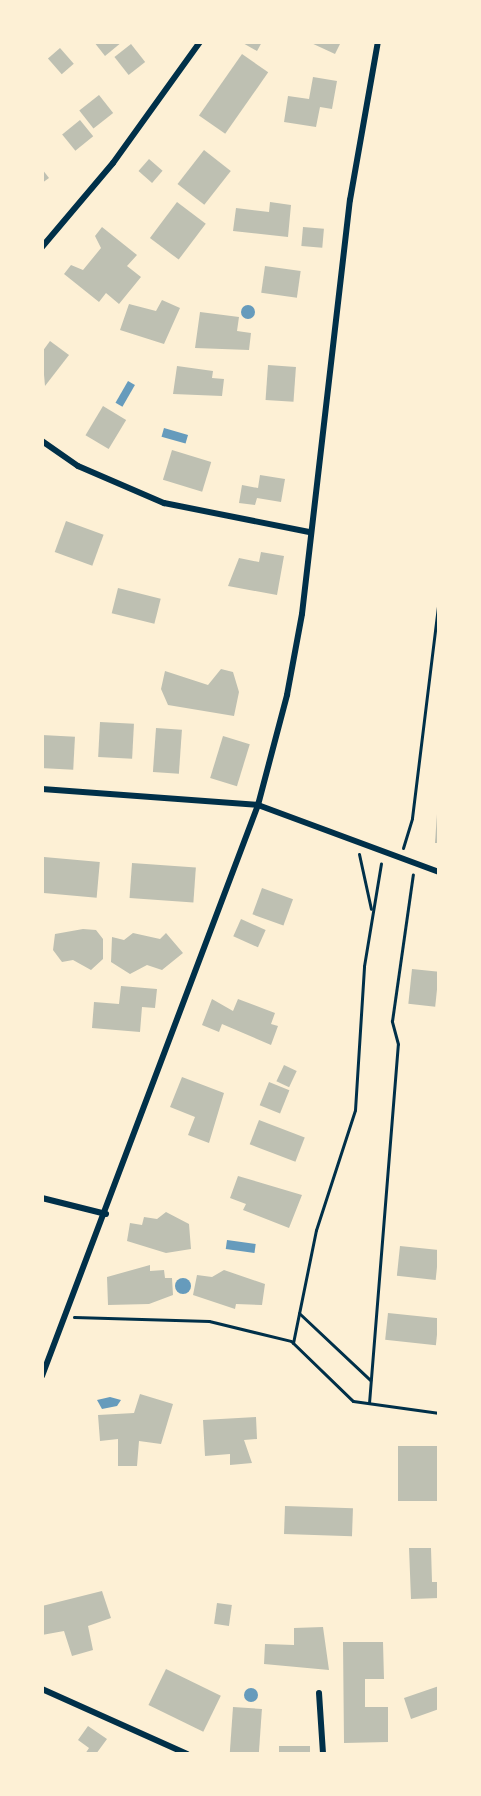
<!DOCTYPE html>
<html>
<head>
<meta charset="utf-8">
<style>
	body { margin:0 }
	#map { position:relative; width:481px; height:1796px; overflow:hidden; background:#fdf0d5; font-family:Commissioner,sans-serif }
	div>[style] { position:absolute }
	.water>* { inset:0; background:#669bbc; transform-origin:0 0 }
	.round { border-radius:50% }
	.building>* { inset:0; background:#bec0b2; transform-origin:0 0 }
	.path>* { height:3px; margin:-1.5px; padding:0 1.5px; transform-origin:1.5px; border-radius:1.5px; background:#003049 }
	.minor>* { height:6px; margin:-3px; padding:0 3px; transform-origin:3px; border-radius:3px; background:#003049 }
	span { translate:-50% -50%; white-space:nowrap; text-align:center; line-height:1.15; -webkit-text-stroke:4.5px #fdf0d5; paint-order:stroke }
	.frame { position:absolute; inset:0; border:44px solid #fdf0d5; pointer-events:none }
</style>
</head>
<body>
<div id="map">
	<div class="water">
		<i class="round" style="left:241px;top:305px;width:14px;height:14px"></i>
		<i style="left:128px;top:381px;width:8px;height:25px;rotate:30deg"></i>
		<i style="left:164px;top:428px;width:25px;height:9px;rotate:16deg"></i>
		<i style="left:227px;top:1240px;width:29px;height:9px;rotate:8deg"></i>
		<i class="round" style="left:175px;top:1278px;width:16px;height:16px"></i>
		<i style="clip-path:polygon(110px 1397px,121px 1400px,117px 1406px,102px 1409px,97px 1400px)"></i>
		<i class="round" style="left:244px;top:1688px;width:14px;height:14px"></i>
	</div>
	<div class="building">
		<i style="clip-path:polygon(94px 42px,122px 42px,105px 56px)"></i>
		<i style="clip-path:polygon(241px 42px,262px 42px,257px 51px)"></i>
		<i style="clip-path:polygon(309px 42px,341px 42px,335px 54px)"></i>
		<i style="left:131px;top:44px;width:23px;height:21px;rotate:52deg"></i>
		<i style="left:60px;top:48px;width:21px;height:16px;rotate:49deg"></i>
		<i style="left:242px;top:54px;width:32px;height:75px;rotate:35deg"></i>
		<i style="clip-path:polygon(313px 77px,337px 81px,332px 109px,320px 107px,316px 127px,284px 122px,288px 96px,309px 99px)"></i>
		<i style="left:99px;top:95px;width:23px;height:25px;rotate:52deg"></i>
		<i style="left:80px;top:120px;width:21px;height:23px;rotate:51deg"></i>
		<i style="left:204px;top:150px;width:34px;height:43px;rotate:38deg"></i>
		<i style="left:149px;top:159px;width:18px;height:16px;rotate:41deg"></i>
		<i style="clip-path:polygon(42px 169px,49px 178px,42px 183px)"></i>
		<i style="left:177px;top:202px;width:36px;height:45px;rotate:37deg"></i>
		<i style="clip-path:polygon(270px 202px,291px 205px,288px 237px,233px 231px,236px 208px,269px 212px)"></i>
		<i style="clip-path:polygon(102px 227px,137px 255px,127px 266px,141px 277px,119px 304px,106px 293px,99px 302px,64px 274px,71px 265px,83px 270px,101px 248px,95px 236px)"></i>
		<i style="left:303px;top:227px;width:21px;height:19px;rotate:5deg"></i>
		<i style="left:265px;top:266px;width:36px;height:27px;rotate:8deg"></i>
		<i style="clip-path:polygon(162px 300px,180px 308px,164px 344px,120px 330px,129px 304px,156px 311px)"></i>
		<i style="clip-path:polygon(200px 312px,239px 317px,237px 331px,251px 333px,249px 350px,195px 348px)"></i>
		<i style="clip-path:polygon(50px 341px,69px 355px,45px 386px,42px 352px)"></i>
		<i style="left:268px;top:365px;width:28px;height:35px;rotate:4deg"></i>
		<i style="clip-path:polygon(177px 366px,213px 371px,212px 378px,224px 379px,222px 396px,173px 394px)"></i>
		<i style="left:103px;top:406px;width:27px;height:34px;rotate:31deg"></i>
		<i style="left:172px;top:450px;width:41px;height:31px;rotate:17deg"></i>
		<i style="clip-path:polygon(260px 475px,285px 479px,281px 502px,257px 498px,255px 505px,239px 503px,242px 485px,258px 488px)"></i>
		<i style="left:66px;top:521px;width:40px;height:33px;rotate:20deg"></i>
		<i style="clip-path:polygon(261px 552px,284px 556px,277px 595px,228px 586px,239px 558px,259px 562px)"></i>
		<i style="left:118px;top:588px;width:44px;height:26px;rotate:14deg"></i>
		<i style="clip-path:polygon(221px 669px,233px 672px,239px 692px,234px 716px,168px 705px,161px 689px,165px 671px,208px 685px)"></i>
		<i style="left:100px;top:722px;width:34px;height:35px;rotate:3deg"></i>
		<i style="left:156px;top:728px;width:26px;height:44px;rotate:4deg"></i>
		<i style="left:42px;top:735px;width:33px;height:33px;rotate:3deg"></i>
		<i style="left:223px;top:736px;width:28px;height:44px;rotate:17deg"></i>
		<i style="clip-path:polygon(437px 814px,439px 814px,439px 843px,435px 843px)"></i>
		<i style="left:44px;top:857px;width:56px;height:36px;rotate:5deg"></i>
		<i style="left:132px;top:863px;width:64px;height:35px;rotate:4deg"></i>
		<i style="left:262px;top:888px;width:33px;height:28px;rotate:20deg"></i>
		<i style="left:241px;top:919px;width:27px;height:19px;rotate:24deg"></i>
		<i style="clip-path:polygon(83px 929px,96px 930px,103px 939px,103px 959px,91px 970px,73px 960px,62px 962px,53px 950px,55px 934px)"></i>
		<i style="clip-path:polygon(133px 933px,160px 939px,166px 933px,183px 953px,162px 970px,147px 965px,130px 974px,111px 962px,112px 937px,124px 940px)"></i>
		<i style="left:412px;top:969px;width:27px;height:35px;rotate:6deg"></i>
		<i style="clip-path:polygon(121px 986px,157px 989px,155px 1008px,142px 1007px,140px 1032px,92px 1028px,94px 1002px,119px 1004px)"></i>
		<i style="clip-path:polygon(212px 999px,233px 1011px,238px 999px,275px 1013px,271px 1024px,278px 1026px,271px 1045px,222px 1024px,219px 1032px,202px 1025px)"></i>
		<i style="left:284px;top:1065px;width:14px;height:18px;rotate:25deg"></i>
		<i style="clip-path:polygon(182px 1077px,224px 1093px,209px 1143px,188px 1135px,195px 1117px,170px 1107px)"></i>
		<i style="left:269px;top:1082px;width:22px;height:25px;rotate:22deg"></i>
		<i style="left:259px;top:1120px;width:49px;height:26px;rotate:21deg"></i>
		<i style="clip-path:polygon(238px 1176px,302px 1195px,289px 1228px,243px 1210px,246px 1204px,230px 1198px)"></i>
		<i style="clip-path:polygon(166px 1212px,189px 1224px,191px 1249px,166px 1253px,127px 1241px,130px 1223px,142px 1225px,144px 1217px,157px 1219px)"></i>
		<i style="left:400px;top:1246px;width:39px;height:30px;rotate:6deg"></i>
		<i style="clip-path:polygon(150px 1265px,150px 1271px,164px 1270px,165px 1278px,172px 1278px,173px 1295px,149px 1304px,108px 1305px,107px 1277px)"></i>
		<i style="clip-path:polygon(224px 1270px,265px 1284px,262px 1305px,236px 1304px,235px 1309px,193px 1295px,197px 1275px,212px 1277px)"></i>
		<i style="left:388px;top:1313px;width:51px;height:27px;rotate:6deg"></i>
		<i style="clip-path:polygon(140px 1394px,173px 1404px,161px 1444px,139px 1441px,137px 1466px,118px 1466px,118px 1439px,100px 1441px,98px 1415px,134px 1413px)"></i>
		<i style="clip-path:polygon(256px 1417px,257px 1439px,244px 1440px,252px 1463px,230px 1465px,230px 1454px,205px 1456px,203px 1420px)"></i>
		<i style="left:398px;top:1446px;width:41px;height:55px"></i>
		<i style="left:285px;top:1506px;width:68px;height:28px;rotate:2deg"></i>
		<i style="clip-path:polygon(409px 1548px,431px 1548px,432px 1582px,439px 1582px,439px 1598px,411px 1599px)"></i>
		<i style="clip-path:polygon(102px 1591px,111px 1618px,88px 1626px,93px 1650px,72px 1656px,64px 1631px,42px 1635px,42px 1606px)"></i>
		<i style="left:217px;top:1603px;width:15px;height:21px;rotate:8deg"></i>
		<i style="clip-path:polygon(323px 1627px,329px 1670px,264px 1664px,265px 1644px,294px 1645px,294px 1628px)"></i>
		<i style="clip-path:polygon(343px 1642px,383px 1642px,384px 1679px,365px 1679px,365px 1707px,388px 1707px,388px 1742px,344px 1743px)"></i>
		<i style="left:166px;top:1669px;width:61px;height:40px;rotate:26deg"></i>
		<i style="clip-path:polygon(439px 1686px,439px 1709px,411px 1719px,404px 1698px)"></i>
		<i style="left:233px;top:1707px;width:29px;height:46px;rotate:4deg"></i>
		<i style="clip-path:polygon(88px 1726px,107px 1739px,96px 1754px,85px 1754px,89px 1748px,78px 1740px)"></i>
		<i style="left:310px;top:1746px;width:8px;height:31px;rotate:90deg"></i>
	</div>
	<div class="path">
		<i style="left:403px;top:848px;width:31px;rotate:-73deg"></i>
		<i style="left:412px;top:818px;width:222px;rotate:-83deg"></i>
		<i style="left:359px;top:854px;width:56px;rotate:77.7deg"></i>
		<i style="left:299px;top:1313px;width:98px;rotate:43.3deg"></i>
		<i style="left:74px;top:1317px;width:135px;rotate:1.7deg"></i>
		<i style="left:209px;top:1321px;width:84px;rotate:13.7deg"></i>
		<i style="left:291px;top:1341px;width:86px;rotate:44.1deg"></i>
		<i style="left:353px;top:1401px;width:87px;rotate:7.9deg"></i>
		<i style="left:293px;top:1343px;width:115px;rotate:-78.5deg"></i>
		<i style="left:316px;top:1230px;width:126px;rotate:-72deg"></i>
		<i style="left:355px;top:1110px;width:144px;rotate:-86.4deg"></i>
		<i style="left:364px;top:966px;width:104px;rotate:-80.6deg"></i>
		<i style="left:369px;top:1403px;width:360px;rotate:-85.4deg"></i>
		<i style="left:398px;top:1044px;width:24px;rotate:-105deg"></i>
		<i style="left:392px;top:1021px;width:148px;rotate:-81.9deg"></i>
	</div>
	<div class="minor">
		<i style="left:42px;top:247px;width:110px;rotate:-49.8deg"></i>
		<i style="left:113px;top:163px;width:149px;rotate:-54.3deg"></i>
		<i style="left:42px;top:441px;width:44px;rotate:34.8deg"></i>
		<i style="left:78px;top:466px;width:94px;rotate:23.3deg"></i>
		<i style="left:164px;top:503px;width:148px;rotate:11.3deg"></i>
		<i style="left:42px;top:789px;width:217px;rotate:4.2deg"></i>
		<i style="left:258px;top:805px;width:193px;rotate:20.3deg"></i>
		<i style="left:42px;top:1198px;width:66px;rotate:14deg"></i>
		<i style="left:42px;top:1376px;width:610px;rotate:-69.28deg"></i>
		<i style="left:258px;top:805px;width:114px;rotate:-75.2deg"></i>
		<i style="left:287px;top:695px;width:82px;rotate:-79.5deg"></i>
		<i style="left:302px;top:614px;width:417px;rotate:-83.4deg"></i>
		<i style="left:350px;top:200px;width:160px;rotate:-80deg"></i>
		<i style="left:42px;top:1689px;width:159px;rotate:24.1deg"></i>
		<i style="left:319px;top:1693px;width:61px;rotate:86.2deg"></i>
	</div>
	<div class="frame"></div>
</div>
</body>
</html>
